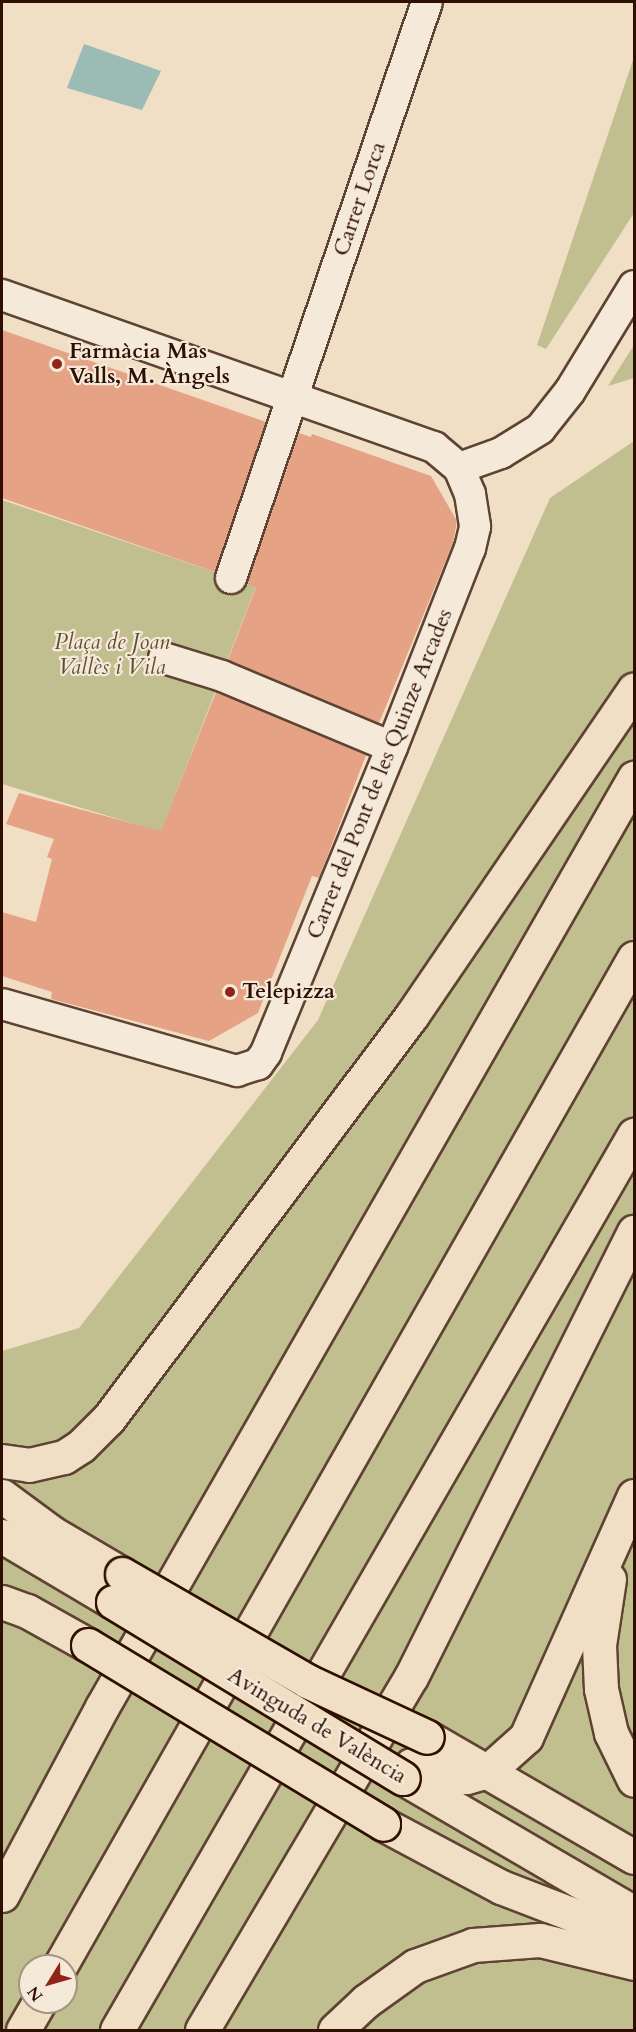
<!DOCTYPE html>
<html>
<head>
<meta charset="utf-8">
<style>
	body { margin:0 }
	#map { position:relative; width:636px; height:2032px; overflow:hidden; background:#f0dec5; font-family:Cardo,serif }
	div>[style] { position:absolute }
	.green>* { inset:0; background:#c1bf8f }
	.water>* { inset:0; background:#9abcb4 }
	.building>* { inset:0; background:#e5a285 }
	.roads { filter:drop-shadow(2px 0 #5f4332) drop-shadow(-2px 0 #5f4332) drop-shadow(0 2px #5f4332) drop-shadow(0 -2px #5f4332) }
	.street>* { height:30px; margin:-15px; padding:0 15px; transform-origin:15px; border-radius:15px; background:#f5ead9 }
	.primary>* { height:33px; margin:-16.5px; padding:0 16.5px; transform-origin:16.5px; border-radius:16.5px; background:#f0dec5 }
	.highway>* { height:33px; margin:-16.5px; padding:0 16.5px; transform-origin:16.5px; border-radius:16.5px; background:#f0dec5 }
	.bridges { filter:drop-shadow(2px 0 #2f0f01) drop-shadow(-2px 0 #2f0f01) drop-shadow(0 2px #2f0f01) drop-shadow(0 -2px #2f0f01) }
	.highway-bridge>* { height:33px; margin:-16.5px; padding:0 16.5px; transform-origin:16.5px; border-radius:16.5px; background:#f0dec5 }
	.dots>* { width:16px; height:16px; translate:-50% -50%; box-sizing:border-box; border:3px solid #f5ead9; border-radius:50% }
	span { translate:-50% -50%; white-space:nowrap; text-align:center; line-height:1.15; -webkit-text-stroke:4.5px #f5ead9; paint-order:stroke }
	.street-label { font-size:22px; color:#2f0f01 }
	.poi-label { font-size:22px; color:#2f0f01; font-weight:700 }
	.left { translate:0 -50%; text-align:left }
	.park-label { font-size:22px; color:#624d33; font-style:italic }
	.frame { position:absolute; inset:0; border:3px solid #2f0f01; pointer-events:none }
	.north { position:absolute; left:18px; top:1954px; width:60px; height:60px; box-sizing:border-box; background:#f5ead9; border:2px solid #a69283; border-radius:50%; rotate:233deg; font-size:16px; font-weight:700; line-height:24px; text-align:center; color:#2f0f01 }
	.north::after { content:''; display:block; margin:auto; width:21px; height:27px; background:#8f2418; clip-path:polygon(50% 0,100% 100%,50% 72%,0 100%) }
</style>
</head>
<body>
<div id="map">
	<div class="green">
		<i style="clip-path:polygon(634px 57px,634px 213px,546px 349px,537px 345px)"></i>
		<i style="clip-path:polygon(634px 345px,634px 378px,608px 386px)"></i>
		<i style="clip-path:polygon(evenodd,634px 441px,634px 2030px,2px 2030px,2px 1351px,79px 1328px,318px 1020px,550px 498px,634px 441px,30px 1966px,66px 1966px,66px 2002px,30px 2002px,30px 1966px)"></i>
		<i style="clip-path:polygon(2px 500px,256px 586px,161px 832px,2px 784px)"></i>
	</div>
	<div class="water">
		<i style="clip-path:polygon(84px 44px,161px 71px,142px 110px,67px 88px)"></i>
	</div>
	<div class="building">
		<i style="clip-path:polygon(2px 330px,266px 422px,215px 572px,2px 498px)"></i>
		<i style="clip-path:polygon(299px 433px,311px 437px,312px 434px,431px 476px,457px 521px,453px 543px,379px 723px,228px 660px,256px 587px,247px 584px)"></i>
		<i style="clip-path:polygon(216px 692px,366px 755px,319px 878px,312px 876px,258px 1013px,209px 1041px,51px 999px,52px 992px,2px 976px,2px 912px,36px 922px,52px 859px,47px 857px,54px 839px,6px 824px,19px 793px,161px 831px)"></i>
	</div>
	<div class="roads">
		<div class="street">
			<i style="left:2px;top:295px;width:458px;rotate:19.4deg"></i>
			<i style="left:434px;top:447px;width:33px;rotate:40deg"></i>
			<i style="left:459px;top:468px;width:28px;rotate:67deg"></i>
			<i style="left:470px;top:494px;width:33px;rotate:81deg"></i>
			<i style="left:475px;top:527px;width:22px;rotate:103deg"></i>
			<i style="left:470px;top:548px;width:214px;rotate:111.4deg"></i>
			<i style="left:392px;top:747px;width:331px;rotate:112.4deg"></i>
			<i style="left:266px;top:1053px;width:14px;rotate:126deg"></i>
			<i style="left:258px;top:1064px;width:22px;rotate:162deg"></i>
			<i style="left:237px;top:1071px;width:244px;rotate:-164.1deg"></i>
			<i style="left:459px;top:468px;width:45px;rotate:-19.7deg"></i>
			<i style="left:501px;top:453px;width:46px;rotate:-31.6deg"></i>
			<i style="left:540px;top:429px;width:48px;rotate:-51.7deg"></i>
			<i style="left:570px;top:391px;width:123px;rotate:-58.6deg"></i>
			<i style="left:231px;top:578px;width:608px;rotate:-71.21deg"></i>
			<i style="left:164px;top:658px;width:61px;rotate:17.2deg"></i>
			<i style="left:222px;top:676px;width:184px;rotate:22.7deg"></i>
		</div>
		<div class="primary">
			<i style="left:2px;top:1496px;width:62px;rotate:36.5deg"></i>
			<i style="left:52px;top:1533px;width:81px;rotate:30.4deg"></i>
			<i style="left:2px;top:1536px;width:129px;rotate:30.7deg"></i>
			<i style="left:335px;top:2030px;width:42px;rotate:-43.1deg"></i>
			<i style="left:366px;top:2001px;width:60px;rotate:-35.5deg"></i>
			<i style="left:415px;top:1966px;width:62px;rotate:-19.9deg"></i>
			<i style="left:473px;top:1945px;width:67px;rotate:-4.3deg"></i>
			<i style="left:540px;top:1940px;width:97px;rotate:13.7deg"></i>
		</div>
		<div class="highway">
			<i style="left:2px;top:1461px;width:27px;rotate:8deg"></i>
			<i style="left:29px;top:1465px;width:36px;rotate:-13deg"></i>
			<i style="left:64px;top:1457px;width:20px;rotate:-33deg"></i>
			<i style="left:81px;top:1446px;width:40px;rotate:-45deg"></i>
			<i style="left:109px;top:1418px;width:504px;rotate:-53.06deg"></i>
			<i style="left:412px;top:1015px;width:394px;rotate:-55.7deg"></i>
			<i style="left:609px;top:1579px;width:67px;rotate:98.6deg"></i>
			<i style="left:599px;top:1645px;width:44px;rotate:87.4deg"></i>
			<i style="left:601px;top:1689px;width:45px;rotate:77.2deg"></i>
			<i style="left:611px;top:1733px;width:52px;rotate:63.9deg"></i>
			<i style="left:2px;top:1602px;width:27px;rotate:20deg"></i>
			<i style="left:27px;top:1611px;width:70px;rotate:29.1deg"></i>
			<i style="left:427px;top:1737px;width:239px;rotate:30.1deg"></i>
			<i style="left:411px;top:1765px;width:36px;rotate:21deg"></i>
			<i style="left:445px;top:1778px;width:22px;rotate:-3deg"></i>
			<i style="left:467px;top:1777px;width:22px;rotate:-16deg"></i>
			<i style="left:488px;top:1771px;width:51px;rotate:-41.8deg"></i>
			<i style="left:526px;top:1737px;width:264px;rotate:-65.9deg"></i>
			<i style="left:405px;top:1779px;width:265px;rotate:30.3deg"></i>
			<i style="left:383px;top:1824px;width:134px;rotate:28.1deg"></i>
			<i style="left:501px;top:1887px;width:142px;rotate:21deg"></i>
			<i style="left:2px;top:1895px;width:213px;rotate:-62deg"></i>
			<i style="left:102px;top:1707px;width:1071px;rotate:-60.2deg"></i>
			<i style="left:60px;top:1966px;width:1160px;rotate:-60.34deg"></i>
			<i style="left:23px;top:2030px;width:32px;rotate:-60deg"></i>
			<i style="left:117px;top:2030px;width:1034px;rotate:-59.99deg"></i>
			<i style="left:202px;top:2030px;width:410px;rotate:-59.4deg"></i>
			<i style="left:411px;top:1677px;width:498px;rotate:-63.4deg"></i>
		</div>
	</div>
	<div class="bridges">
		<div class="highway-bridge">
			<i style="left:122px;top:1574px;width:214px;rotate:30deg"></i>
			<i style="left:307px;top:1681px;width:132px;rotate:25deg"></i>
			<i style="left:113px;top:1602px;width:339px;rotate:31.3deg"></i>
			<i style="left:88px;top:1645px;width:345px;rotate:31.2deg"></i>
		</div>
	</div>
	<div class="dots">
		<i style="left:57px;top:364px;background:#8f2418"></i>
		<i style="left:230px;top:992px;background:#8f2418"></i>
	</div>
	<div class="street-label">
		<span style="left:360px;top:199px;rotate:-71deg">Carrer Lorca</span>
		<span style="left:380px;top:774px;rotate:-68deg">Carrer del Pont de les Quinze Arcades</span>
		<span style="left:317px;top:1726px;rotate:31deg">Avinguda de València</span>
	</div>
	<div class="poi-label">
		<span class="left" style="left:69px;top:364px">Farmàcia Mas<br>Valls, M. Àngels</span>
		<span class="left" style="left:242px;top:992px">Telepizza</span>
	</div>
	<div class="park-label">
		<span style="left:112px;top:655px">Plaça de Joan<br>Vallès i Vila</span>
	</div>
	<div class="frame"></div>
	<div class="north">N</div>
</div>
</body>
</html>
